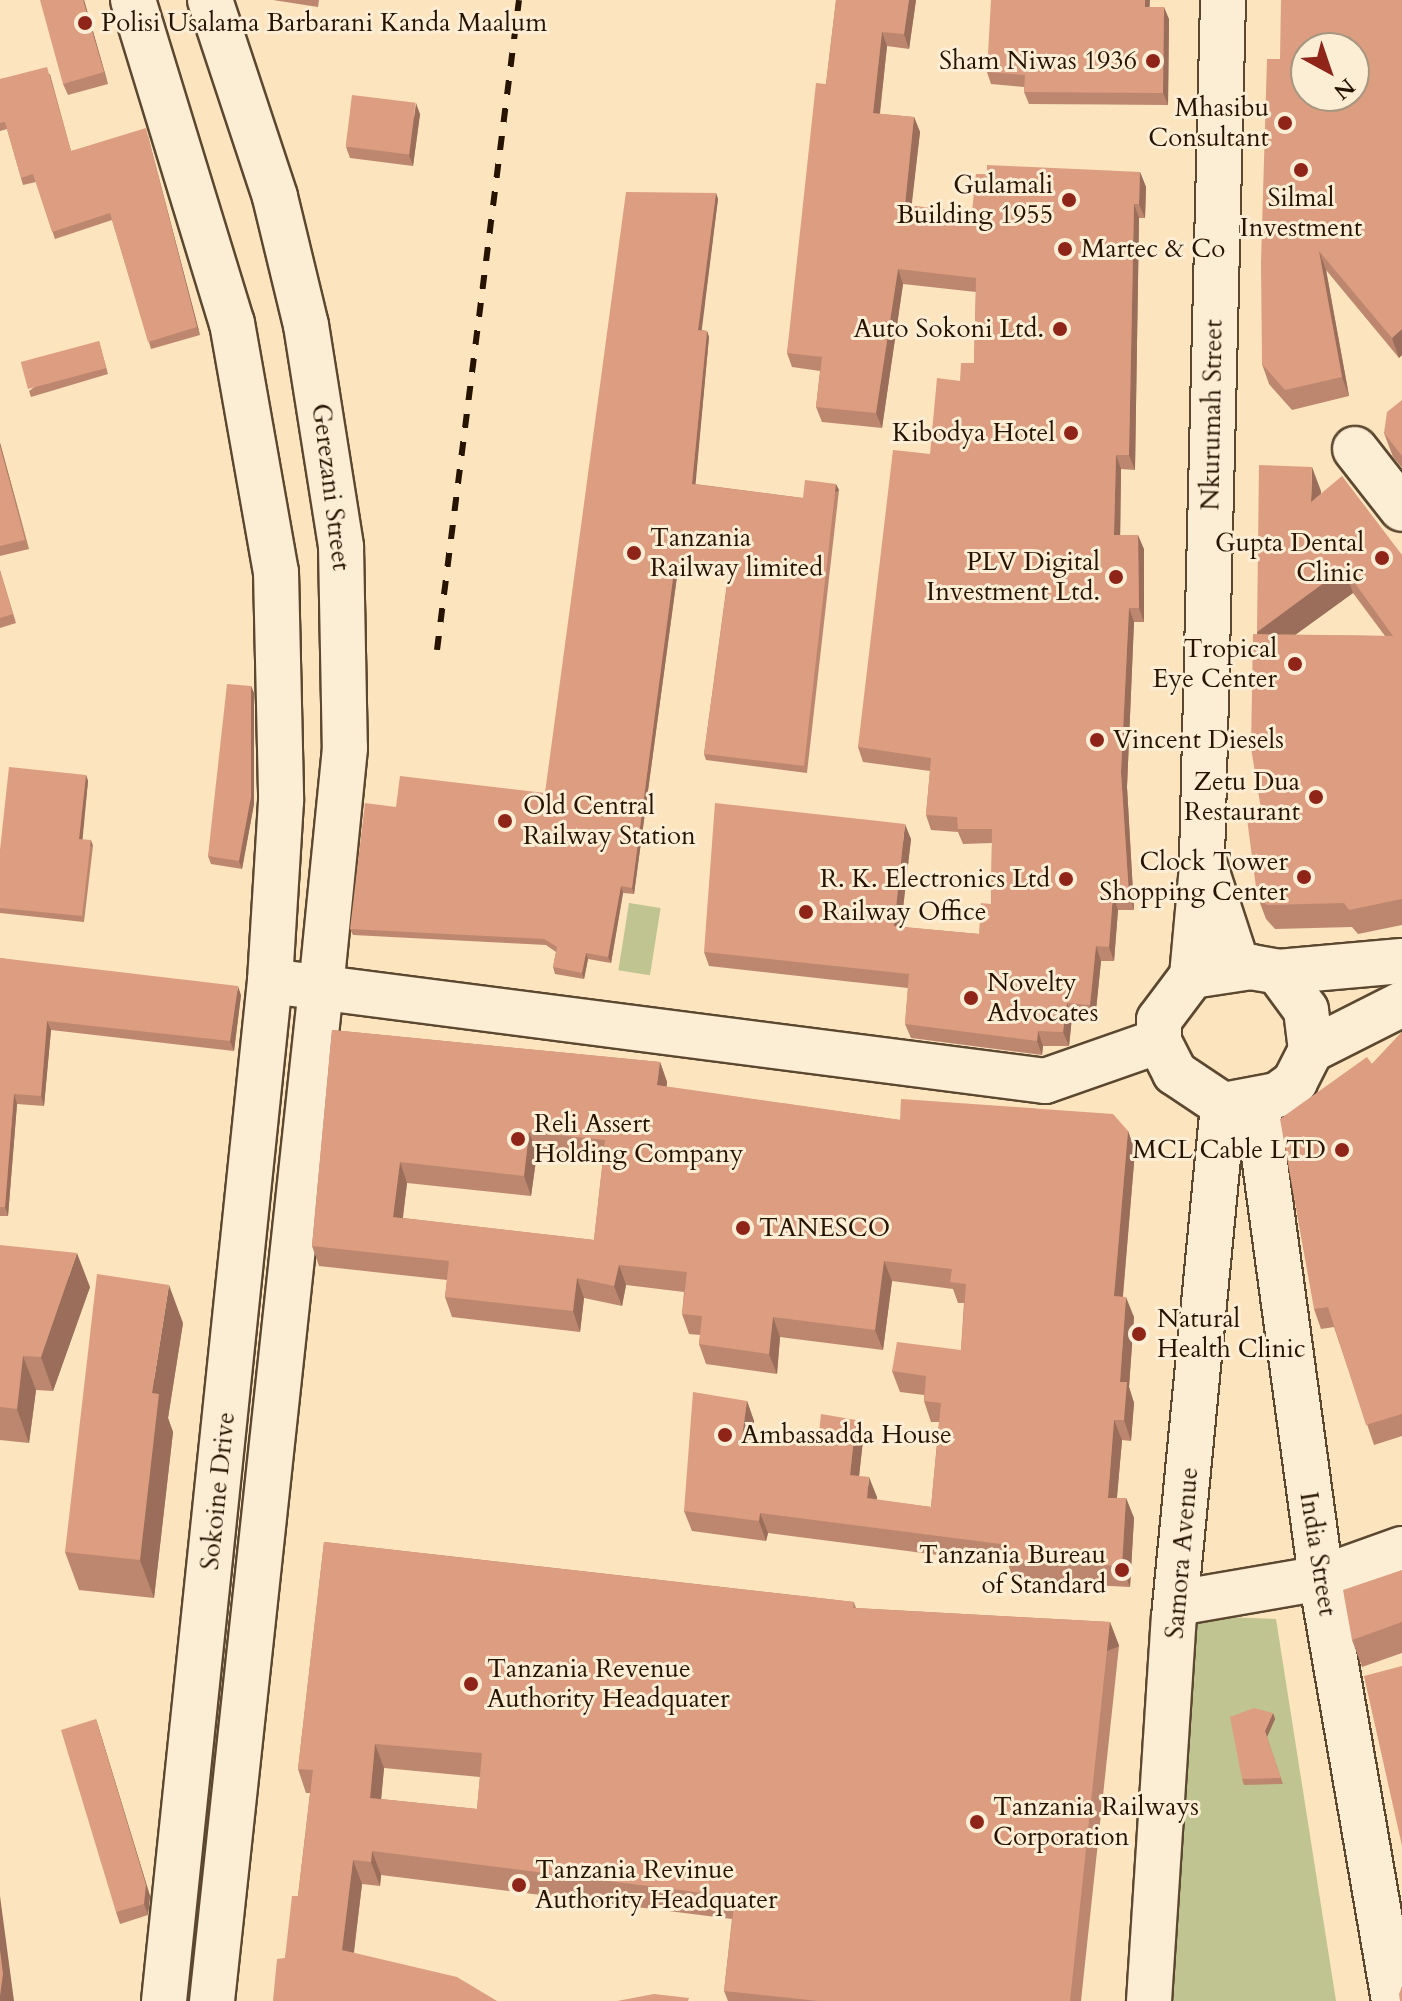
<!DOCTYPE html>
<html>
<head>
<meta charset="utf-8">
<style>
	body { margin:0 }
	#map { position:relative; width:1402px; height:2001px; overflow:hidden; background:#fbe4be; font-family:Cardo,serif }
	div>[style] { position:absolute }
	.green>* { inset:0; background:#bfc491; transform-origin:0 0 }
	.roads { filter:drop-shadow(2px 0 #5c4830) drop-shadow(-2px 0 #5c4830) drop-shadow(0 2px #5c4830) drop-shadow(0 -2px #5c4830) }
	.minor>* { height:44px; margin:-22px; padding:0 22px; transform-origin:22px; border-radius:22px; background:#fcedd5 }
	.tertiary>* { height:44px; margin:-22px; padding:0 22px; transform-origin:22px; border-radius:22px; background:#fcedd5 }
	.secondary>* { height:44px; margin:-22px; padding:0 22px; transform-origin:22px; border-radius:22px; background:#fcedd5 }
	.rail>* { height:6px; margin-top:-3px; transform-origin:0; background:repeating-linear-gradient(90deg,#271400 0 14px,transparent 0 28px) }
	.wall>* { inset:0; background:#bd876f }
	.shaded-wall>* { inset:0; background:#9a6e5a; transform-origin:0 0 }
	.building>* { inset:0; background:#dc9d81; transform-origin:0 0 }
	.dots>* { width:22px; height:22px; translate:-50% -50%; box-sizing:border-box; border:4px solid #fcedd5; border-radius:50% }
	span { translate:-50% -50%; white-space:nowrap; text-align:center; line-height:1.15; -webkit-text-stroke:6px #fcedd5; paint-order:stroke }
	.poi-label { font-size:26px; color:#271400 }
	.left { translate:0 -50%; text-align:left }
	.right { translate:-100% -50%; text-align:right }
	.street-label { font-size:26px; color:#271400 }
	.north { position:absolute; left:1290px; top:32px; width:80px; height:80px; box-sizing:border-box; background:#fcedd5; border:2px solid #a79680; border-radius:50%; rotate:140deg; font-size:22px; font-weight:700; line-height:32px; text-align:center; color:#271400 }
	.north::after { content:''; display:block; margin:auto; width:28px; height:36px; background:#8f2418; clip-path:polygon(50% 0,100% 100%,50% 72%,0 100%) }
</style>
</head>
<body>
<div id="map">
	<div class="green">
		<i style="left:629px;top:903px;width:32px;height:68px;rotate:9deg"></i>
		<i style="clip-path:polygon(1195px 1616px,1276px 1619px,1336px 2001px,1166px 2001px)"></i>
	</div>
	<div class="roads">
		<div class="minor">
			<i style="left:1355px;top:449px;width:76px;rotate:51.9deg"></i>
			<i style="left:1257px;top:1104px;width:478px;rotate:82.3deg"></i>
			<i style="left:1321px;top:1578px;width:429px;rotate:80.2deg"></i>
			<i style="left:1177px;top:1603px;width:146px;rotate:-9.8deg"></i>
			<i style="left:1321px;top:1578px;width:86px;rotate:-19.7deg"></i>
		</div>
		<div class="tertiary">
			<i style="left:164px;top:2001px;width:1025px;rotate:-84.07deg"></i>
			<i style="left:212px;top:2001px;width:1020px;rotate:-83.86deg"></i>
			<i style="left:1149px;top:2001px;width:385px;rotate:-86.3deg"></i>
			<i style="left:1174px;top:1617px;width:514px;rotate:-84.53deg"></i>
		</div>
		<div class="secondary">
			<i style="left:133px;top:0;width:338px;rotate:73deg"></i>
			<i style="left:232px;top:323px;width:253px;rotate:80deg"></i>
			<i style="left:276px;top:572px;width:229px;rotate:88.7deg"></i>
			<i style="left:281px;top:801px;width:180px;rotate:93.5deg"></i>
			<i style="left:270px;top:981px;width:781px;rotate:7.35deg"></i>
			<i style="left:1045px;top:1081px;width:121px;rotate:-19.3deg"></i>
			<i style="left:210px;top:0;width:207px;rotate:71.7deg"></i>
			<i style="left:275px;top:197px;width:132px;rotate:76.4deg"></i>
			<i style="left:306px;top:325px;width:225px;rotate:81deg"></i>
			<i style="left:341px;top:547px;width:201px;rotate:88.9deg"></i>
			<i style="left:345px;top:748px;width:240px;rotate:95.7deg"></i>
			<i style="left:1223px;top:0;width:857px;rotate:91.4deg"></i>
			<i style="left:1202px;top:857px;width:116px;rotate:71.9deg"></i>
			<i style="left:1251px;top:967px;width:27px;rotate:10deg"></i>
			<i style="left:1278px;top:972px;width:47px;rotate:53.6deg"></i>
			<i style="left:1306px;top:1010px;width:40px;rotate:82.9deg"></i>
			<i style="left:1311px;top:1050px;width:36px;rotate:117deg"></i>
			<i style="left:1295px;top:1082px;width:22px;rotate:144deg"></i>
			<i style="left:1277px;top:1095px;width:55px;rotate:169.5deg"></i>
			<i style="left:1223px;top:1105px;width:58px;rotate:-146.3deg"></i>
			<i style="left:1175px;top:1073px;width:36px;rotate:-117deg"></i>
			<i style="left:1159px;top:1041px;width:21px;rotate:-90deg"></i>
			<i style="left:1159px;top:1020px;width:55px;rotate:-53.1deg"></i>
			<i style="left:1192px;top:976px;width:60px;rotate:-8.7deg"></i>
			<i style="left:1278px;top:972px;width:124px;rotate:-5.1deg"></i>
			<i style="left:1192px;top:976px;width:109px;rotate:-84.8deg"></i>
			<i style="left:1311px;top:1050px;width:102px;rotate:-26.8deg"></i>
		</div>
	</div>
	<div class="rail">
		<i style="left:437px;top:650px;width:655px;rotate:-82.81deg"></i>
	</div>
	<div class="wall">
		<i style="clip-path:polygon(84px 0,108px 84px,68px 95px,63px 84px)"></i>
		<i style="clip-path:polygon(273px 0,319px 0,318px 7px)"></i>
		<i style="clip-path:polygon(836px 0,916px 0,909px 49px,887px 46px,880px 114px,914px 117px,920px 132px,911px 206px,972px 212px,1140px 172px,1146px 187px,1145px 218px,1139px 218px,1135px 470px,1121px 469px,1120px 535px,1144px 549px,1144px 622px,1134px 622px,1127px 787px,1134px 910px,1118px 910px,1114px 961px,1101px 961px,1095px 1020px,1072px 1017px,1069px 1046px,1043px 1046px,1042px 1055px,911px 1038px,905px 1024px,908px 988px,709px 966px,704px 952px,911px 839px,901px 927px,979px 934px,991px 904px,992px 843px,963px 844px,958px 832px,931px 830px,926px 815px,930px 771px,863px 762px,858px 747px,930px 454px,960px 381px,974px 363px,976px 292px,903px 284px,882px 428px,822px 422px,816px 407px,820px 371px,792px 367px,787px 353px,826px 84px)"></i>
		<i style="clip-path:polygon(1402px 0,1402px 355px,1399px 358px,1326px 270px,1349px 396px,1292px 410px,1269px 384px,1262px 364px,1280px 59px)"></i>
		<i style="clip-path:polygon(1150px 7px,1169px 19px,1168px 105px,1029px 104px,1024px 92px,1024px 87px,991px 84px,987px 72px)"></i>
		<i style="clip-path:polygon(50px 74px,71px 151px,148px 136px,200px 335px,151px 349px,112px 220px,55px 239px,36px 182px,23px 185px,7px 129px,0 131px,0 79px)"></i>
		<i style="clip-path:polygon(420px 114px,413px 166px,350px 158px,346px 147px)"></i>
		<i style="clip-path:polygon(716px 193px,718px 199px,701px 330px,707px 331px,709px 337px,695px 484px,803px 498px,839px 490px,807px 773px,706px 760px,704px 754px,728px 576px,678px 569px,634px 894px,623px 893px,611px 963px,588px 959px,584px 979px,555px 974px,553px 967px,556px 952px,546px 945px,353px 935px,350px 929px,545px 793px)"></i>
		<i style="clip-path:polygon(99px 341px,108px 374px,31px 397px,29px 391px)"></i>
		<i style="clip-path:polygon(1402px 400px,1402px 468px,1393px 457px,1384px 433px)"></i>
		<i style="clip-path:polygon(0 443px,29px 549px,0 556px)"></i>
		<i style="clip-path:polygon(evenodd,1321px 491px,1321px 494px,1402px 555px,1402px 925px,1358px 934px,1352px 927px,1275px 929px,1266px 919px,1257px 895px,1261px 809px,1257px 632px,1321px 491px,1353px 593px,1385px 636px,1295px 635px,1353px 593px)"></i>
		<i style="clip-path:polygon(0 570px,16px 623px,0 628px)"></i>
		<i style="clip-path:polygon(251px 686px,254px 693px,254px 804px,242px 869px,211px 864px,208px 856px)"></i>
		<i style="clip-path:polygon(86px 775px,88px 781px,82px 839px,93px 846px,84px 922px,0 913px,0 850px)"></i>
		<i style="clip-path:polygon(0 958px,241px 995px,234px 1051px,51px 1030px,44px 1106px,17px 1104px,8px 1216px,0 1216px)"></i>
		<i style="clip-path:polygon(evenodd,332px 1030px,660px 1062px,667px 1082px,666px 1087px,900px 1120px,1128px 1131px,1135px 1151px,1123px 1297px,1134px 1317px,1129px 1387px,1134px 1403px,1131px 1441px,1122px 1440px,1117px 1498px,1126px 1498px,1134px 1518px,1130px 1587px,1014px 1581px,1008px 1564px,768px 1533px,766px 1541px,692px 1531px,684px 1511px,747px 1401px,754px 1421px,752px 1438px,798px 1445px,863px 1440px,859px 1476px,877px 1497px,877px 1500px,931px 1507px,939px 1422px,931px 1422px,924px 1401px,924px 1395px,900px 1392px,892px 1371px,961px 1350px,964px 1303px,958px 1303px,953px 1289px,892px 1281px,883px 1350px,780px 1337px,777px 1374px,706px 1364px,699px 1344px,700px 1335px,689px 1334px,682px 1314px,684px 1292px,626px 1285px,622px 1306px,584px 1298px,580px 1332px,452px 1317px,445px 1297px,447px 1280px,319px 1266px,312px 1246px,332px 1030px,537px 1153px,603px 1159px,594px 1240px,403px 1218px,407px 1183px,531px 1196px,537px 1153px)"></i>
		<i style="clip-path:polygon(1402px 1032px,1402px 1436px,1374px 1445px,1334px 1327px,1321px 1329px,1314px 1309px,1372px 1064px)"></i>
		<i style="clip-path:polygon(0 1245px,90px 1287px,53px 1391px,36px 1390px,29px 1443px,0 1440px)"></i>
		<i style="clip-path:polygon(183px 1323px,168px 1418px,173px 1432px,154px 1598px,79px 1590px,65px 1552px)"></i>
		<i style="clip-path:polygon(evenodd,324px 1542px,854px 1602px,856px 1608px,1110px 1622px,1119px 1646px,1081px 2001px,728px 2001px,724px 1991px,732px 1919px,381px 1875px,380px 1886px,362px 1884px,354px 1953px,285px 1958px,298px 1896px,310px 1793px,306px 1793px,298px 1769px,324px 1542px,384px 1768px,480px 1777px,477px 1809px,381px 1799px,384px 1768px)"></i>
		<i style="clip-path:polygon(1402px 1570px,1402px 1653px,1362px 1667px,1352px 1640px)"></i>
		<i style="clip-path:polygon(1273px 1713px,1275px 1719px,1267px 1737px,1283px 1784px,1244px 1785px,1242px 1779px)"></i>
		<i style="clip-path:polygon(96px 1719px,150px 1896px,148px 1915px,120px 1924px,116px 1912px)"></i>
	</div>
	<div class="shaded-wall">
		<i style="clip-path:polygon(83px 0,84px 0,108px 84px,104px 72px)"></i>
		<i style="clip-path:polygon(909px 0,916px 0,909px 49px,904px 34px)"></i>
		<i style="clip-path:polygon(1145px 0,1150px 0,1149px 19px,1145px 7px)"></i>
		<i style="clip-path:polygon(1164px 7px,1169px 19px,1168px 105px,1163px 93px)"></i>
		<i style="clip-path:polygon(882px 32px,887px 46px,878px 128px,873px 113px)"></i>
		<i style="clip-path:polygon(416px 103px,420px 114px,413px 166px,409px 155px)"></i>
		<i style="clip-path:polygon(914px 117px,920px 132px,910px 220px,905px 205px)"></i>
		<i style="clip-path:polygon(146px 128px,148px 136px,200px 335px,197px 327px)"></i>
		<i style="clip-path:polygon(1140px 172px,1146px 187px,1145px 218px,1139px 204px)"></i>
		<i style="clip-path:polygon(716px 193px,718px 199px,701px 336px,698px 330px)"></i>
		<i style="clip-path:polygon(1134px 204px,1139px 218px,1135px 470px,1129px 455px)"></i>
		<i style="clip-path:polygon(1319px 251px,1326px 270px,1349px 396px,1342px 377px)"></i>
		<i style="clip-path:polygon(898px 269px,903px 284px,882px 428px,876px 413px)"></i>
		<i style="clip-path:polygon(1402px 329px,1402px 355px,1399px 358px,1392px 338px)"></i>
		<i style="clip-path:polygon(707px 331px,709px 337px,695px 490px,692px 484px)"></i>
		<i style="clip-path:polygon(0 443px,29px 549px,0 446px)"></i>
		<i style="clip-path:polygon(1116px 455px,1121px 469px,1120px 550px,1114px 535px)"></i>
		<i style="clip-path:polygon(1312px 467px,1321px 491px,1319px 526px,1311px 502px)"></i>
		<i style="left:836px;top:484px;width:7px;height:284px;rotate:63deg"></i>
		<i style="clip-path:polygon(1138px 535px,1144px 549px,1144px 622px,1139px 608px)"></i>
		<i style="clip-path:polygon(675px 563px,678px 569px,634px 894px,632px 888px)"></i>
		<i style="clip-path:polygon(1344px 568px,1353px 593px,1266px 656px,1257px 632px)"></i>
		<i style="clip-path:polygon(1129px 608px,1134px 622px,1127px 787px,1134px 910px,1129px 895px,1121px 772px)"></i>
		<i style="clip-path:polygon(251px 686px,254px 693px,254px 804px,242px 869px,239px 861px)"></i>
		<i style="clip-path:polygon(86px 775px,88px 781px,82px 845px,79px 839px)"></i>
		<i style="clip-path:polygon(905px 824px,911px 839px,899px 941px,894px 926px)"></i>
		<i style="left:91px;top:840px;width:6px;height:77px;rotate:72deg"></i>
		<i style="clip-path:polygon(621px 886px,623px 893px,611px 963px,608px 957px)"></i>
		<i style="clip-path:polygon(1113px 895px,1118px 910px,1114px 961px,1109px 947px)"></i>
		<i style="clip-path:polygon(1096px 946px,1101px 961px,1095px 1020px,1090px 1005px)"></i>
		<i style="clip-path:polygon(586px 953px,588px 959px,584px 979px,582px 973px)"></i>
		<i style="clip-path:polygon(238px 986px,241px 995px,234px 1051px,230px 1041px)"></i>
		<i style="clip-path:polygon(1067px 1003px,1072px 1017px,1069px 1046px,1063px 1032px)"></i>
		<i style="clip-path:polygon(47px 1021px,51px 1030px,44px 1106px,41px 1096px)"></i>
		<i style="clip-path:polygon(1038px 1031px,1043px 1046px,1042px 1055px,1037px 1041px)"></i>
		<i style="clip-path:polygon(660px 1062px,667px 1082px,665px 1106px,657px 1085px)"></i>
		<i style="clip-path:polygon(14px 1094px,17px 1104px,8px 1216px,5px 1207px)"></i>
		<i style="clip-path:polygon(1128px 1131px,1135px 1151px,1121px 1316px,1114px 1296px)"></i>
		<i style="clip-path:polygon(529px 1132px,537px 1153px,531px 1196px,524px 1176px)"></i>
		<i style="clip-path:polygon(400px 1162px,407px 1183px,400px 1238px,393px 1217px)"></i>
		<i style="clip-path:polygon(77px 1253px,90px 1287px,53px 1391px,41px 1357px)"></i>
		<i style="clip-path:polygon(884px 1261px,892px 1281px,883px 1350px,875px 1330px)"></i>
		<i style="clip-path:polygon(619px 1265px,626px 1285px,622px 1306px,614px 1286px)"></i>
		<i style="clip-path:polygon(577px 1278px,584px 1298px,580px 1332px,573px 1311px)"></i>
		<i style="clip-path:polygon(169px 1285px,183px 1323px,168px 1418px,173px 1432px,154px 1598px,140px 1560px,152px 1393px)"></i>
		<i style="clip-path:polygon(1126px 1297px,1134px 1317px,1129px 1387px,1134px 1403px,1131px 1441px,1124px 1420px,1120px 1382px)"></i>
		<i style="clip-path:polygon(773px 1317px,780px 1337px,777px 1374px,769px 1354px)"></i>
		<i style="clip-path:polygon(23px 1356px,36px 1390px,29px 1443px,17px 1409px)"></i>
		<i style="clip-path:polygon(747px 1401px,754px 1421px,750px 1457px,742px 1437px)"></i>
		<i style="clip-path:polygon(856px 1420px,863px 1440px,857px 1495px,850px 1475px)"></i>
		<i style="clip-path:polygon(1114px 1420px,1122px 1440px,1115px 1518px,1108px 1498px)"></i>
		<i style="clip-path:polygon(869px 1477px,877px 1497px,874px 1519px,867px 1498px)"></i>
		<i style="clip-path:polygon(1126px 1498px,1134px 1518px,1130px 1587px,1122px 1566px)"></i>
		<i style="clip-path:polygon(760px 1513px,768px 1533px,766px 1541px,759px 1521px)"></i>
		<i style="left:1110px;top:1622px;width:26px;height:381px;rotate:69deg"></i>
		<i style="clip-path:polygon(1273px 1713px,1275px 1719px,1267px 1737px,1283px 1784px,1265px 1731px)"></i>
		<i style="clip-path:polygon(96px 1719px,150px 1896px,148px 1915px,144px 1904px)"></i>
		<i style="clip-path:polygon(375px 1744px,384px 1768px,379px 1822px,370px 1798px)"></i>
		<i style="clip-path:polygon(372px 1851px,381px 1875px,380px 1886px,371px 1862px)"></i>
		<i style="clip-path:polygon(353px 1860px,362px 1884px,351px 1974px,342px 1950px)"></i>
		<i style="clip-path:polygon(0 1896px,14px 2001px,0 2001px)"></i>
	</div>
	<div class="building">
		<i style="clip-path:polygon(40px 0,83px 0,104px 72px,63px 84px)"></i>
		<i style="clip-path:polygon(836px 0,909px 0,904px 34px,882px 32px,873px 113px,914px 117px,905px 205px,972px 212px,976px 174px,987px 174px,987px 165px,1140px 172px,1139px 204px,1134px 204px,1129px 455px,1116px 455px,1114px 535px,1138px 535px,1139px 608px,1129px 608px,1121px 772px,1129px 895px,1113px 895px,1109px 947px,1096px 946px,1090px 1005px,1067px 1003px,1063px 1032px,1038px 1031px,1037px 1041px,905px 1024px,909px 974px,704px 952px,715px 803px,905px 824px,894px 926px,979px 934px,981px 903px,991px 904px,992px 829px,958px 829px,957px 817px,926px 815px,931px 758px,858px 747px,893px 450px,930px 454px,937px 378px,960px 381px,961px 363px,974px 363px,976px 278px,898px 269px,876px 413px,816px 407px,822px 357px,787px 353px,816px 83px,826px 84px)"></i>
		<i style="clip-path:polygon(991px 0,1145px 0,1145px 7px,1164px 7px,1163px 93px,1024px 92px,1025px 75px,987px 72px)"></i>
		<i style="clip-path:polygon(evenodd,1281px 0,1402px 0,1402px 329px,1392px 338px,1319px 251px,1342px 377px,1285px 390px,1262px 364px,1261px 262px,1267px 59px,1280px 59px,1281px 0,1306px 48px,1354px 48px,1354px 96px,1306px 96px,1306px 48px)"></i>
		<i style="clip-path:polygon(47px 67px,71px 151px,146px 128px,197px 327px,148px 342px,110px 213px,52px 232px,33px 174px,21px 178px,5px 122px,0 123px,0 79px)"></i>
		<i style="left:352px;top:95px;width:64px;height:52px;rotate:7deg"></i>
		<i style="clip-path:polygon(626px 192px,716px 193px,698px 330px,707px 331px,692px 484px,803px 498px,805px 480px,836px 484px,804px 766px,704px 754px,729px 571px,675px 563px,632px 888px,621px 886px,608px 957px,586px 953px,582px 973px,553px 967px,557px 947px,544px 939px,350px 929px,365px 803px,396px 807px,400px 776px,545px 793px)"></i>
		<i style="left:99px;top:341px;width:28px;height:81px;rotate:75deg"></i>
		<i style="clip-path:polygon(1402px 400px,1402px 456px,1384px 433px,1387px 412px)"></i>
		<i style="clip-path:polygon(0 446px,25px 540px,0 546px)"></i>
		<i style="clip-path:polygon(1259px 465px,1312px 467px,1311px 502px,1342px 476px,1402px 555px,1402px 899px,1349px 910px,1344px 903px,1267px 905px,1257px 895px,1246px 811px,1261px 809px,1251px 748px,1253px 634px,1393px 636px,1344px 568px,1257px 632px)"></i>
		<i style="clip-path:polygon(0 571px,13px 614px,0 618px)"></i>
		<i style="clip-path:polygon(227px 684px,251px 686px,251px 797px,239px 861px,208px 856px)"></i>
		<i style="clip-path:polygon(9px 767px,86px 775px,79px 839px,91px 840px,82px 916px,0 908px,0 850px)"></i>
		<i style="clip-path:polygon(0 958px,238px 986px,230px 1041px,47px 1021px,41px 1096px,14px 1094px,5px 1207px,0 1207px)"></i>
		<i style="clip-path:polygon(evenodd,332px 1030px,660px 1062px,657px 1085px,900px 1120px,901px 1099px,1113px 1114px,1128px 1131px,1114px 1296px,1126px 1297px,1120px 1382px,1127px 1382px,1124px 1420px,1114px 1420px,1108px 1498px,1126px 1498px,1122px 1566px,1007px 1561px,1008px 1545px,760px 1513px,759px 1521px,684px 1511px,693px 1392px,747px 1401px,742px 1437px,798px 1445px,799px 1431px,819px 1433px,821px 1414px,856px 1420px,850px 1475px,869px 1477px,867px 1498px,931px 1507px,941px 1403px,924px 1401px,926px 1376px,892px 1371px,897px 1342px,961px 1350px,966px 1284px,950px 1282px,952px 1269px,884px 1261px,875px 1330px,773px 1317px,769px 1354px,699px 1344px,702px 1316px,682px 1314px,687px 1272px,619px 1265px,614px 1286px,577px 1278px,573px 1311px,445px 1297px,449px 1261px,312px 1246px,332px 1030px,529px 1132px,605px 1140px,594px 1240px,393px 1217px,400px 1162px,524px 1176px,529px 1132px)"></i>
		<i style="clip-path:polygon(1402px 1032px,1402px 1414px,1366px 1425px,1328px 1307px,1314px 1309px,1280px 1119px,1367px 1057px,1372px 1064px)"></i>
		<i style="clip-path:polygon(0 1245px,77px 1253px,41px 1357px,23px 1356px,17px 1409px,0 1407px)"></i>
		<i style="clip-path:polygon(97px 1274px,169px 1285px,152px 1393px,159px 1394px,140px 1560px,65px 1552px)"></i>
		<i style="clip-path:polygon(evenodd,324px 1542px,854px 1602px,853px 1608px,1110px 1622px,1070px 2001px,818px 2001px,724px 1991px,735px 1897px,372px 1851px,371px 1862px,353px 1860px,342px 1950px,457px 1977px,497px 2001px,273px 2001px,277px 1959px,285px 1958px,292px 1896px,298px 1896px,313px 1770px,298px 1769px,324px 1542px,375px 1744px,482px 1753px,477px 1809px,370px 1798px,375px 1744px)"></i>
		<i style="clip-path:polygon(1402px 1570px,1402px 1622px,1352px 1640px,1343px 1590px)"></i>
		<i style="clip-path:polygon(1402px 1666px,1402px 1846px,1364px 1676px)"></i>
		<i style="clip-path:polygon(1254px 1708px,1273px 1713px,1265px 1731px,1281px 1778px,1242px 1779px,1230px 1717px)"></i>
		<i style="clip-path:polygon(96px 1719px,146px 1885px,144px 1904px,116px 1912px,61px 1730px)"></i>
		<i style="clip-path:polygon(0 1950px,3px 1974px,0 1996px)"></i>
		<i style="clip-path:polygon(1402px 1986px,1402px 2001px,1400px 2001px,1399px 1994px)"></i>
		<i style="clip-path:polygon(654px 1994px,689px 1998px,688px 2001px,617px 2001px)"></i>
	</div>
	<div class="dots">
		<i style="left:85px;top:23px;background:#8f2418"></i>
		<i style="left:1153px;top:61px;background:#8f2418"></i>
		<i style="left:1285px;top:123px;background:#8f2418"></i>
		<i style="left:1301px;top:170px;background:#8f2418"></i>
		<i style="left:1069px;top:200px;background:#8f2418"></i>
		<i style="left:1065px;top:249px;background:#8f2418"></i>
		<i style="left:1060px;top:329px;background:#8f2418"></i>
		<i style="left:1071px;top:433px;background:#8f2418"></i>
		<i style="left:634px;top:553px;background:#8f2418"></i>
		<i style="left:1382px;top:558px;background:#8f2418"></i>
		<i style="left:1116px;top:577px;background:#8f2418"></i>
		<i style="left:1295px;top:664px;background:#8f2418"></i>
		<i style="left:1097px;top:740px;background:#8f2418"></i>
		<i style="left:1316px;top:797px;background:#8f2418"></i>
		<i style="left:505px;top:821px;background:#8f2418"></i>
		<i style="left:1304px;top:877px;background:#8f2418"></i>
		<i style="left:1066px;top:879px;background:#8f2418"></i>
		<i style="left:806px;top:912px;background:#8f2418"></i>
		<i style="left:971px;top:998px;background:#8f2418"></i>
		<i style="left:518px;top:1139px;background:#8f2418"></i>
		<i style="left:1342px;top:1150px;background:#8f2418"></i>
		<i style="left:743px;top:1228px;background:#8f2418"></i>
		<i style="left:1139px;top:1334px;background:#8f2418"></i>
		<i style="left:725px;top:1435px;background:#8f2418"></i>
		<i style="left:1122px;top:1570px;background:#8f2418"></i>
		<i style="left:471px;top:1684px;background:#8f2418"></i>
		<i style="left:977px;top:1822px;background:#8f2418"></i>
		<i style="left:519px;top:1885px;background:#8f2418"></i>
	</div>
	<div class="poi-label">
		<span class="left" style="left:101px;top:23px">Polisi Usalama Barbarani Kanda Maalum</span>
		<span class="right" style="left:1137px;top:61px">Sham Niwas 1936</span>
		<span class="right" style="left:1269px;top:123px">Mhasibu<br>Consultant</span>
		<span class="right" style="left:1053px;top:200px">Gulamali<br>Building 1955</span>
		<span style="left:1301px;top:213px">Silmal<br>Investment</span>
		<span class="left" style="left:1081px;top:249px">Martec &amp; Co</span>
		<span class="right" style="left:1044px;top:329px">Auto Sokoni Ltd.</span>
		<span class="right" style="left:1055px;top:433px">Kibodya Hotel</span>
		<span class="left" style="left:650px;top:553px">Tanzania<br>Railway limited</span>
		<span class="right" style="left:1364px;top:558px">Gupta Dental<br>Clinic</span>
		<span class="right" style="left:1100px;top:577px">PLV Digital<br>Investment Ltd.</span>
		<span class="right" style="left:1277px;top:664px">Tropical<br>Eye Center</span>
		<span class="left" style="left:1113px;top:740px">Vincent Diesels</span>
		<span class="right" style="left:1300px;top:797px">Zetu Dua<br>Restaurant</span>
		<span class="left" style="left:523px;top:821px">Old Central<br>Railway Station</span>
		<span class="right" style="left:1288px;top:877px">Clock Tower<br>Shopping Center</span>
		<span class="right" style="left:1050px;top:879px">R. K. Electronics Ltd</span>
		<span class="left" style="left:822px;top:912px">Railway Office</span>
		<span class="left" style="left:987px;top:998px">Novelty<br>Advocates</span>
		<span class="left" style="left:534px;top:1139px">Reli Assert<br>Holding Company</span>
		<span class="right" style="left:1326px;top:1150px">MCL Cable LTD</span>
		<span class="left" style="left:759px;top:1228px">TANESCO</span>
		<span class="left" style="left:1157px;top:1334px">Natural<br>Health Clinic</span>
		<span class="left" style="left:741px;top:1435px">Ambassadda House</span>
		<span class="right" style="left:1106px;top:1570px">Tanzania Bureau<br>of Standard</span>
		<span class="left" style="left:487px;top:1684px">Tanzania Revenue<br>Authority Headquater</span>
		<span class="left" style="left:993px;top:1822px">Tanzania Railways<br>Corporation</span>
		<span class="left" style="left:535px;top:1885px">Tanzania Revinue<br>Authority Headquater</span>
	</div>
	<div class="street-label">
		<span style="left:1212px;top:415px;rotate:-89deg">Nkurumah Street</span>
		<span style="left:331px;top:487px;rotate:83deg">Gerezani Street</span>
		<span style="left:218px;top:1491px;rotate:-84deg">Sokoine Drive</span>
		<span style="left:1182px;top:1553px;rotate:-85deg">Samora Avenue</span>
		<span style="left:1318px;top:1554px;rotate:81deg">India Street</span>
	</div>
	<div class="north">N</div>
</div>
</body>
</html>
